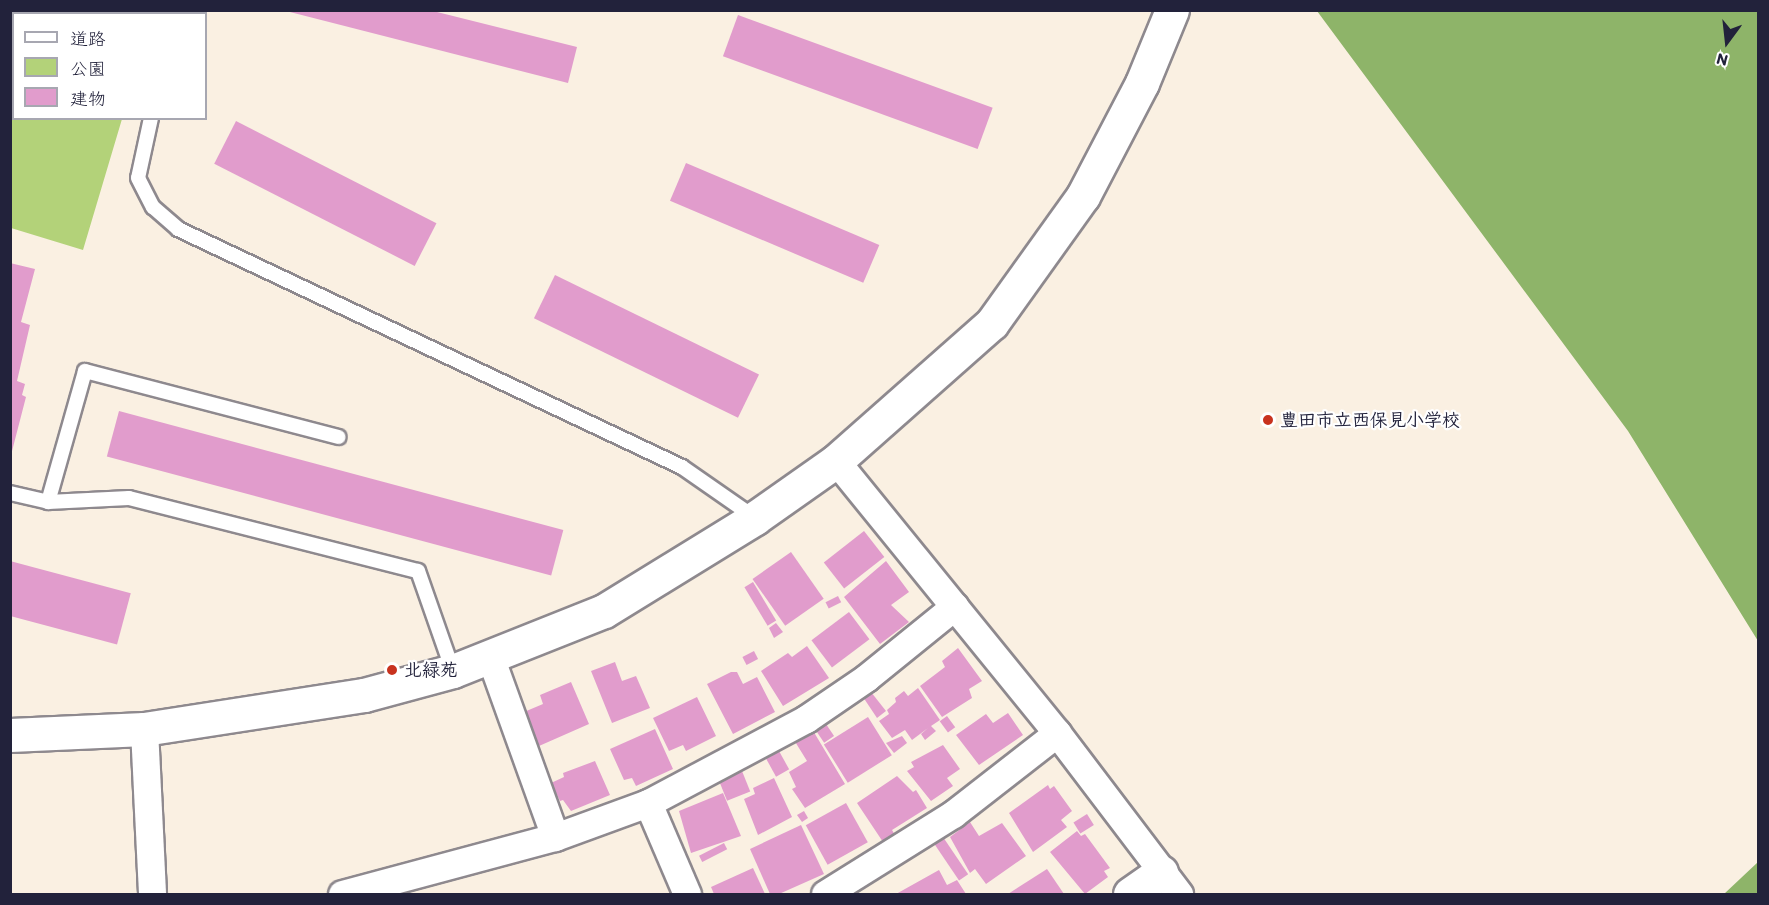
<!DOCTYPE html>
<html>
<head>
<meta charset="utf-8">
<style>
	body { margin:0 }
	#map { position:relative; width:1769px; height:905px; overflow:hidden; background:#faf0e2; font-family:Itim,"Klee One",sans-serif }
	div>[style] { position:absolute }
	.green>* { inset:0; background:#b3d279 }
	.forest>* { inset:0; background:#8eb469 }
	.building>* { inset:0; background:#e19ccc; transform-origin:0 0 }
	.roads { filter:drop-shadow(2px 0 #8e898e) drop-shadow(-2px 0 #8e898e) drop-shadow(0 2px #8e898e) drop-shadow(0 -2px #8e898e) }
	.service>* { height:14px; margin:-7px; padding:0 7px; transform-origin:7px; border-radius:7px; background:#fff }
	.minor>* { height:27px; margin:-13.5px; padding:0 13.5px; transform-origin:13.5px; border-radius:13.5px; background:#fff }
	.tertiary>* { height:33px; margin:-16.5px; padding:0 16.5px; transform-origin:16.5px; border-radius:16.5px; background:#fff }
	.dots>* { width:16px; height:16px; translate:-50% -50%; box-sizing:border-box; border:3px solid #fff; border-radius:50% }
	span { translate:-50% -50%; white-space:nowrap; text-align:center; line-height:1.15; -webkit-text-stroke:4.5px #fff; paint-order:stroke }
	.poi-label { font-size:18px; color:#22223b; font-weight:700 }
	.left { translate:0 -50%; text-align:left }
	.frame { position:absolute; inset:0; border:12px solid #22223b; pointer-events:none }
	.legend { position:absolute; left:12px; top:12px; width:195px; height:108px; box-sizing:border-box; background:#fff; border:2px solid #a7a7b1; margin:0; padding:8px 10px; list-style:none; font-size:18px; color:#22223b }
	.legend li { display:flex; align-items:center; gap:12px; height:30px }
	.legend b { width:30px; border:2px solid #a7a7b1 }
	.north { position:absolute; left:1697px; top:12px; width:60px; height:60px; -webkit-text-stroke:4px #fff; paint-order:stroke; rotate:195deg; font-size:16px; font-weight:700; line-height:24px; text-align:center; color:#22223b }
	.north::after { content:''; display:block; margin:auto; width:21px; height:27px; background:#22223b; clip-path:polygon(50% 0,100% 100%,50% 72%,0 100%) }
</style>
</head>
<body>
<div id="map">
	<div class="green">
		<i style="clip-path:polygon(11px 10px,153px 11px,14px 14px,14px 118px,122px 119px,83px 250px,11px 228px)"></i>
	</div>
	<div class="forest">
		<i style="clip-path:polygon(1317px 11px,1758px 11px,1758px 641px,1628px 431px)"></i>
		<i style="clip-path:polygon(1758px 862px,1758px 894px,1724px 894px)"></i>
	</div>
	<div class="building">
		<i style="clip-path:polygon(429px 10px,577px 47px,568px 83px,286px 11px)"></i>
		<i style="left:738px;top:15px;width:271px;height:44px;rotate:20deg"></i>
		<i style="left:236px;top:121px;width:225px;height:48px;rotate:27deg"></i>
		<i style="left:686px;top:163px;width:210px;height:41px;rotate:23deg"></i>
		<i style="clip-path:polygon(10px 263px,35px 269px,21px 322px,30px 325px,17px 381px,25px 384px,22px 395px,26px 397px,11px 455px)"></i>
		<i style="left:555px;top:275px;width:227px;height:48px;rotate:26deg"></i>
		<i style="left:119px;top:411px;width:460px;height:47px;rotate:15deg"></i>
		<i style="left:864px;top:531px;width:33px;height:51px;rotate:52deg"></i>
		<i style="left:791px;top:552px;width:57px;height:47px;rotate:55deg"></i>
		<i style="left:10px;top:561px;width:125px;height:53px;rotate:15deg"></i>
		<i style="clip-path:polygon(886px 561px,909px 592px,891px 605px,909px 622px,880px 644px,844px 597px)"></i>
		<i style="left:753px;top:582px;width:45px;height:10px;rotate:59deg"></i>
		<i style="left:838px;top:596px;width:7px;height:14px;rotate:63deg"></i>
		<i style="left:849px;top:612px;width:34px;height:47px;rotate:53deg"></i>
		<i style="clip-path:polygon(776px 623px,783px 632px,774px 638px,769px 628px)"></i>
		<i style="clip-path:polygon(807px 646px,829px 678px,783px 706px,761px 671px,788px 653px,792px 657px)"></i>
		<i style="clip-path:polygon(958px 648px,982px 681px,969px 689px,972px 698px,942px 717px,920px 686px,945px 667px,942px 661px)"></i>
		<i style="left:754px;top:651px;width:9px;height:13px;rotate:63deg"></i>
		<i style="clip-path:polygon(615px 662px,622px 681px,636px 676px,650px 708px,612px 723px,591px 671px)"></i>
		<i style="clip-path:polygon(731px 672px,737px 672px,743px 684px,757px 677px,775px 712px,733px 734px,707px 684px)"></i>
		<i style="clip-path:polygon(571px 682px,589px 724px,539px 746px,524px 712px,543px 704px,540px 695px)"></i>
		<i style="clip-path:polygon(918px 688px,940px 720px,931px 726px,936px 731px,925px 740px,921px 734px,928px 728px,912px 740px,905px 730px,892px 738px,879px 721px,889px 714px,887px 710px,896px 702px,895px 698px,904px 691px,908px 696px)"></i>
		<i style="clip-path:polygon(871px 692px,886px 711px,877px 718px,863px 697px)"></i>
		<i style="clip-path:polygon(697px 697px,716px 736px,686px 751px,683px 745px,669px 751px,653px 718px)"></i>
		<i style="clip-path:polygon(1008px 713px,1023px 735px,979px 765px,956px 735px,986px 714px,993px 723px)"></i>
		<i style="left:947px;top:716px;width:14px;height:9px;rotate:54deg"></i>
		<i style="left:868px;top:717px;width:45px;height:52px;rotate:58deg"></i>
		<i style="left:824px;top:721px;width:18px;height:12px;rotate:56deg"></i>
		<i style="clip-path:polygon(655px 729px,673px 769px,636px 786px,632px 778px,624px 780px,610px 749px)"></i>
		<i style="clip-path:polygon(812px 729px,845px 784px,805px 808px,792px 789px,796px 787px,789px 772px,807px 761px,794px 740px)"></i>
		<i style="clip-path:polygon(902px 736px,907px 743px,894px 753px,886px 743px)"></i>
		<i style="clip-path:polygon(943px 745px,960px 769px,947px 778px,953px 786px,931px 801px,907px 771px,914px 767px,911px 762px)"></i>
		<i style="left:779px;top:751px;width:21px;height:15px;rotate:61deg"></i>
		<i style="clip-path:polygon(595px 761px,610px 795px,571px 811px,563px 800px,560px 801px,551px 783px,564px 777px,563px 773px)"></i>
		<i style="left:742px;top:771px;width:22px;height:25px;rotate:68deg"></i>
		<i style="clip-path:polygon(897px 776px,913px 792px,916px 790px,927px 808px,892px 830px,895px 835px,883px 842px,857px 803px)"></i>
		<i style="clip-path:polygon(774px 778px,792px 817px,758px 835px,744px 799px,755px 794px,753px 788px)"></i>
		<i style="clip-path:polygon(1048px 785px,1050px 789px,1054px 786px,1072px 811px,1061px 820px,1067px 827px,1033px 852px,1009px 813px)"></i>
		<i style="clip-path:polygon(723px 793px,741px 836px,691px 853px,679px 811px)"></i>
		<i style="left:846px;top:803px;width:45px;height:46px;rotate:61deg"></i>
		<i style="clip-path:polygon(804px 811px,808px 818px,802px 822px,797px 815px)"></i>
		<i style="left:1087px;top:814px;width:13px;height:16px;rotate:58deg"></i>
		<i style="clip-path:polygon(970px 822px,979px 836px,1002px 823px,1026px 856px,986px 884px,975px 869px,970px 873px,950px 837px)"></i>
		<i style="clip-path:polygon(801px 825px,824px 874px,779px 894px,770px 894px,750px 849px)"></i>
		<i style="clip-path:polygon(1077px 831px,1081px 836px,1085px 834px,1110px 868px,1104px 871px,1108px 877px,1085px 894px,1050px 852px)"></i>
		<i style="left:943px;top:837px;width:45px;height:11px;rotate:56deg"></i>
		<i style="left:724px;top:843px;width:7px;height:28px;rotate:63deg"></i>
		<i style="clip-path:polygon(753px 868px,765px 894px,714px 894px,711px 887px)"></i>
		<i style="clip-path:polygon(1047px 869px,1064px 894px,1008px 894px)"></i>
		<i style="clip-path:polygon(939px 870px,947px 885px,957px 880px,966px 894px,896px 894px)"></i>
	</div>
	<div class="roads">
		<div class="service">
			<i style="left:187px;top:14px;width:4px;rotate:-76deg"></i>
			<i style="left:151px;top:118px;width:61px;rotate:102.2deg"></i>
			<i style="left:138px;top:178px;width:33px;rotate:63deg"></i>
			<i style="left:153px;top:207px;width:33px;rotate:41deg"></i>
			<i style="left:178px;top:229px;width:557px;rotate:25.28deg"></i>
			<i style="left:682px;top:467px;width:88px;rotate:34.8deg"></i>
			<i style="left:10px;top:493px;width:39px;rotate:13deg"></i>
			<i style="left:48px;top:502px;width:81px;rotate:-2.8deg"></i>
			<i style="left:129px;top:498px;width:298px;rotate:14.2deg"></i>
			<i style="left:418px;top:571px;width:106px;rotate:70.7deg"></i>
			<i style="left:48px;top:502px;width:136px;rotate:-74.2deg"></i>
			<i style="left:85px;top:371px;width:262px;rotate:14.6deg"></i>
		</div>
		<div class="minor">
			<i style="left:836px;top:461px;width:350px;rotate:50.9deg"></i>
			<i style="left:1057px;top:733px;width:202px;rotate:52.8deg"></i>
			<i style="left:491px;top:659px;width:189px;rotate:70.2deg"></i>
			<i style="left:144px;top:729px;width:165px;rotate:87.2deg"></i>
			<i style="left:648px;top:803px;width:99px;rotate:66.8deg"></i>
			<i style="left:342px;top:894px;width:220px;rotate:-15deg"></i>
			<i style="left:555px;top:837px;width:99px;rotate:-20.1deg"></i>
			<i style="left:648px;top:803px;width:179px;rotate:-28deg"></i>
			<i style="left:806px;top:719px;width:73px;rotate:-34.3deg"></i>
			<i style="left:866px;top:678px;width:114px;rotate:-39deg"></i>
			<i style="left:825px;top:894px;width:151px;rotate:-32deg"></i>
			<i style="left:953px;top:814px;width:132px;rotate:-37.9deg"></i>
		</div>
		<div class="tertiary">
			<i style="left:10px;top:735px;width:134px;rotate:-2.6deg"></i>
			<i style="left:144px;top:729px;width:223px;rotate:-8.8deg"></i>
			<i style="left:364px;top:695px;width:92px;rotate:-15.1deg"></i>
			<i style="left:453px;top:671px;width:162px;rotate:-21.7deg"></i>
			<i style="left:604px;top:611px;width:177px;rotate:-31.6deg"></i>
			<i style="left:755px;top:518px;width:99px;rotate:-35.1deg"></i>
			<i style="left:836px;top:461px;width:208px;rotate:-41.5deg"></i>
			<i style="left:992px;top:323px;width:156px;rotate:-54.4deg"></i>
			<i style="left:1083px;top:196px;width:127px;rotate:-62.4deg"></i>
			<i style="left:1142px;top:83px;width:79px;rotate:-67.7deg"></i>
			<i style="left:1130px;top:894px;width:38px;rotate:-35deg"></i>
		</div>
	</div>
	<div class="dots">
		<i style="left:1268px;top:420px;background:#c8321e"></i>
		<i style="left:392px;top:670px;background:#c8321e"></i>
	</div>
	<div class="poi-label">
		<span class="left" style="left:1280px;top:420px">豊田市立西保見小学校</span>
		<span class="left" style="left:404px;top:670px">北緑苑</span>
	</div>
	<div class="frame"></div>
	<ul class="legend">
	<li><b style="height:8px;background:#fff"></b>道路</li>
	<li><b style="height:16px;background:#b3d279"></b>公園</li>
	<li><b style="height:16px;background:#e19ccc"></b>建物</li>
	</ul>
	<div class="north">N</div>
</div>
</body>
</html>
